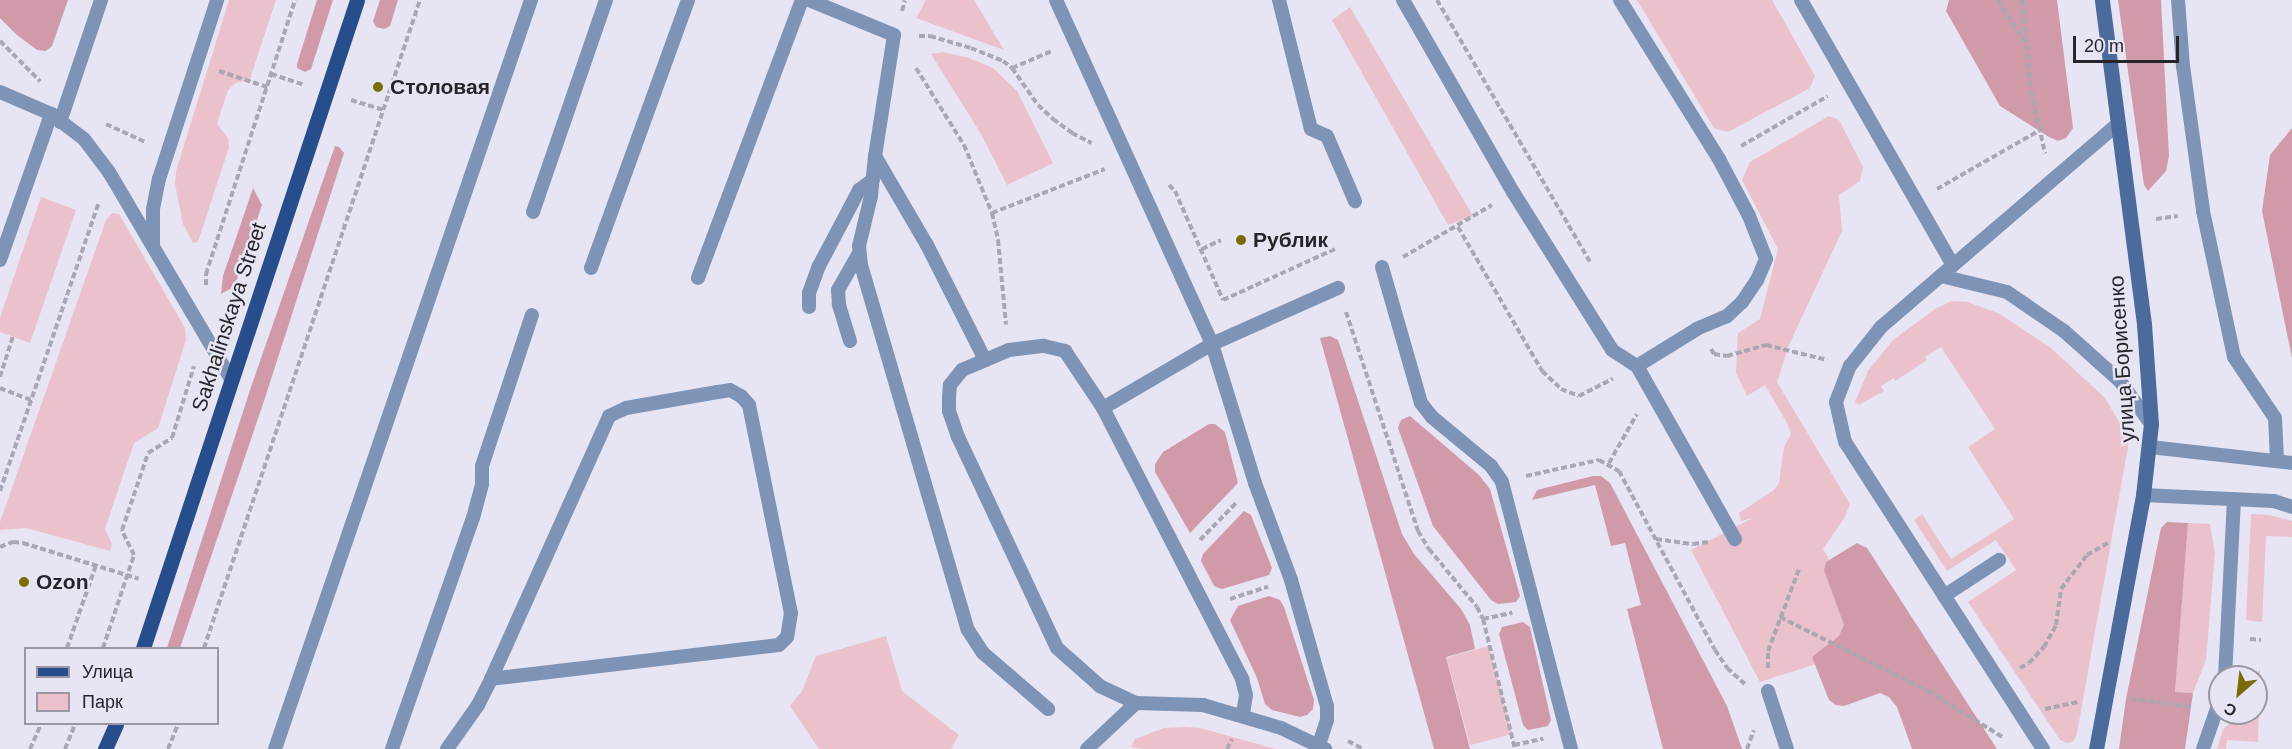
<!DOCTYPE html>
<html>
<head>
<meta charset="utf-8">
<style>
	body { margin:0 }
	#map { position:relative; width:2292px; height:749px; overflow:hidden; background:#e7e5f4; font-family:Arial,sans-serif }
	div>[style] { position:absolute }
	.green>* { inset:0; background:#ebc1cc; transform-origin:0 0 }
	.forest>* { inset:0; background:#d19aa9 }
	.path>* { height:4px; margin-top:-2px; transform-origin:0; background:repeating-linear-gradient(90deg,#a8a7b2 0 6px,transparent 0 9px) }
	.service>* { height:14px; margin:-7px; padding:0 7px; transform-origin:7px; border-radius:7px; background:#7e94b7 }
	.secondary>* { height:15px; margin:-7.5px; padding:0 7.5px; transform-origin:7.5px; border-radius:7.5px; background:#4c6b9d }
	.primary>* { height:15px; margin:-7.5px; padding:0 7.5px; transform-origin:7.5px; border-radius:7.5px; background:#274d8a }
	.dots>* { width:16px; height:16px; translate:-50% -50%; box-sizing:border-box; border:3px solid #e7e5f4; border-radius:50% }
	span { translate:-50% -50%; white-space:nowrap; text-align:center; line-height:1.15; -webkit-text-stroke:5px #e7e5f4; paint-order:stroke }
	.poi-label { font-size:21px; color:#26252a; font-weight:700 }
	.left { translate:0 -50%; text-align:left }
	.street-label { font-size:21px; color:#26252a }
	.legend { position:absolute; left:24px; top:647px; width:195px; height:78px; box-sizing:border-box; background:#e7e5f4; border:2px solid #9a98a3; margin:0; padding:8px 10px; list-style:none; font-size:18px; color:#26252a }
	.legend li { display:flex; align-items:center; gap:12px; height:30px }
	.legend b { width:30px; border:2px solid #9a98a3 }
	.north { position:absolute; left:2208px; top:665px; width:60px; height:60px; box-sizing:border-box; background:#e7e5f4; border:2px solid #9a98a3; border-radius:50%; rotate:208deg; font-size:16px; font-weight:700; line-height:24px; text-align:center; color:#26252a }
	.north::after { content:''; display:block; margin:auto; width:21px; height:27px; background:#796c06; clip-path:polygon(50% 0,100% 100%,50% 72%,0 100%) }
	.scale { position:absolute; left:2073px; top:36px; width:106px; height:27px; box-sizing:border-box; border:3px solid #26252a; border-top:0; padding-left:8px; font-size:18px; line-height:21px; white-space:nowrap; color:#26252a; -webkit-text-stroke:4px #e7e5f4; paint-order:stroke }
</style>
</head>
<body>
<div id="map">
	<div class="green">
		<i style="clip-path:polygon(229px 0,276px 0,250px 79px,236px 83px,228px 90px,217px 124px,228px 138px,229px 147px,198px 242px,193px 243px,183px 224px,175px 184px,176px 171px)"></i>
		<i style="clip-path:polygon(926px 0,974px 0,1004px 50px,916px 18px)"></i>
		<i style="clip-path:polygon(1637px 0,1772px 0,1815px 76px,1810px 88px,1728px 132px,1714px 128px)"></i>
		<i style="clip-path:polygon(1350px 7px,1473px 216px,1448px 225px,1332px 20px)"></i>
		<i style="clip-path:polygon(943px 52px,969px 58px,993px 68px,1017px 91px,1053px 163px,1007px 185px,981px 134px,931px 54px)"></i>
		<i style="clip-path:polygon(1829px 116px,1839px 120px,1863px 167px,1860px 181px,1839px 195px,1842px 231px,1789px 345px,1777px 382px,1850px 504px,1845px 517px,1823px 549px,1878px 644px,1760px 682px,1691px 550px,1753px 518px,1741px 521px,1739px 513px,1774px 490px,1779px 483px,1784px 447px,1791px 434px,1787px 423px,1765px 385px,1747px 396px,1736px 373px,1738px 333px,1760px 319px,1778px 249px,1742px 180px,1750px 162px)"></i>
		<i style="clip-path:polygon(41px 197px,76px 210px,30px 343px,0 332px,0 318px)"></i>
		<i style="clip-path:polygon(112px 213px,119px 214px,185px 328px,186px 340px,158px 428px,134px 443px,105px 529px,112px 544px,110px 551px,26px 528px,0 530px,0 522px,106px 220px)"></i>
		<i style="clip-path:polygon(1952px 301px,1968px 302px,2000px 314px,2051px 348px,2105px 398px,2127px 435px,2128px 447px,2077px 733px,2074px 741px,2067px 743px,2060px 740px,1968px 602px,2016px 570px,1996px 540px,1947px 571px,1914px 520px,1922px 514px,1951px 559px,2014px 519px,1968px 447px,1995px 429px,1941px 347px,1925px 357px,1927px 360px,1895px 381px,1894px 378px,1881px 386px,1884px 391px,1859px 405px,1855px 402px,1868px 371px,1893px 340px,1935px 309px)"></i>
		<i style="clip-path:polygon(2251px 514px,2270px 515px,2292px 521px,2292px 537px,2266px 536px,2262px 622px,2246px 620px)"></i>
		<i style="clip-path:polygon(2188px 523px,2210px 524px,2215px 553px,2206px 660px,2193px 693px,2175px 692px)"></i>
		<i style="clip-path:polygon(886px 636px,902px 691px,959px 735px,951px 749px,819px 749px,790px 706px,802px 691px,816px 656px)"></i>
		<i style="left:1489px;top:646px;width:91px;height:44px;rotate:75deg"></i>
		<i style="clip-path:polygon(2260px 669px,2258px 742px,2227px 740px,2226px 749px,2217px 749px,2223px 729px,2243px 713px,2256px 713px,2256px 677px,2254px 677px)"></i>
		<i style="clip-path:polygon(1186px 727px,1200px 728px,1276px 749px,1143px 749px,1131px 747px,1135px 739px,1164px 728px)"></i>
	</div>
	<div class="forest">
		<i style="clip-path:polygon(0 0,68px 0,52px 46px,46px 51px,37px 50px,17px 35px,0 18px)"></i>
		<i style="clip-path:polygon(317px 0,333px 0,311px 69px,305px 72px,297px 68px,297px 64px)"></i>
		<i style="clip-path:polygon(380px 0,398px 0,390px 26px,384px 29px,376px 27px,373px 21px)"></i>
		<i style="clip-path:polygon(1949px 0,2057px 0,2073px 128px,2066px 138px,2058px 141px,2049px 137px,2000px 106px,1946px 11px)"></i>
		<i style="clip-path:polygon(2118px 0,2161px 0,2169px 156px,2166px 171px,2148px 191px,2144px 185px)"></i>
		<i style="clip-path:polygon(2292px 128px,2292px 358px,2262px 211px,2270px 155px)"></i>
		<i style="clip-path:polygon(335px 146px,339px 147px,344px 153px,265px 398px,180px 648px,167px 648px,250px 390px)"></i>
		<i style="clip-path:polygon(253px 188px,262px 205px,237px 279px,230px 289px,221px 294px,223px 276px)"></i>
		<i style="clip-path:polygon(1330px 336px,1338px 340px,1402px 534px,1414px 554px,1461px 609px,1470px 625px,1475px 649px,1446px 657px,1470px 749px,1434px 749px,1320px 338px)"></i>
		<i style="clip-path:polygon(1410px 416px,1479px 475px,1490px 489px,1520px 596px,1516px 602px,1498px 604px,1491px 600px,1433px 526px,1398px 428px,1401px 420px)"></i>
		<i style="clip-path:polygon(1209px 424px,1215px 424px,1225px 432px,1238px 483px,1190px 533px,1155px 472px,1155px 464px,1163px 452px)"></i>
		<i style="clip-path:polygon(1593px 476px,1601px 476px,1610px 483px,1727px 706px,1742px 749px,1663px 749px,1627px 609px,1641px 605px,1625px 543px,1611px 546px,1595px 485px,1532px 500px,1537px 490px)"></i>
		<i style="clip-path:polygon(1244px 511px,1251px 515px,1272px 568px,1269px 575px,1222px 589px,1214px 586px,1201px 561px,1203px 554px)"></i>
		<i style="clip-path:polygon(2167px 522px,2188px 523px,2175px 692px,2193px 693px,2185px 749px,2119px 749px,2126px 699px,2161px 528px)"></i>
		<i style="clip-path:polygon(1857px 543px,1867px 548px,1997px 749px,1912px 749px,1897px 707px,1889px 697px,1880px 693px,1844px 706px,1836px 705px,1829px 700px,1812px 657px,1839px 636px,1844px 625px,1824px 570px,1826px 562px)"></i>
		<i style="clip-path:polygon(1269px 596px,1280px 600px,1284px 607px,1314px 700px,1313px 709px,1307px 715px,1300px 717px,1272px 710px,1265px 704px,1257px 678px,1230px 620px,1238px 606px)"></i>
		<i style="clip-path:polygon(1523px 622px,1530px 627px,1551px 720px,1548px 726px,1528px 730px,1523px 725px,1499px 634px,1502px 627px)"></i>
	</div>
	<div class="path">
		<i style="left:1437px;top:0;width:306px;rotate:59.7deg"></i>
		<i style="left:1998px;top:0;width:50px;rotate:57.3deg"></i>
		<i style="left:2022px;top:0;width:91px;rotate:84.4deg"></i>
		<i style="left:2031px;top:91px;width:64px;rotate:77.3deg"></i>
		<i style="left:902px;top:11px;width:11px;rotate:-75deg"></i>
		<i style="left:919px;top:36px;width:11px"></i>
		<i style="left:930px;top:36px;width:43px;rotate:16.3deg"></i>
		<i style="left:971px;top:48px;width:35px;rotate:22deg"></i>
		<i style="left:1003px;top:61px;width:11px;rotate:38deg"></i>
		<i style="left:1012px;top:68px;width:45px;rotate:54.9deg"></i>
		<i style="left:1038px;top:105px;width:21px;rotate:43deg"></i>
		<i style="left:1053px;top:119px;width:24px;rotate:36deg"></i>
		<i style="left:1072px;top:133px;width:22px;rotate:27deg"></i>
		<i style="left:0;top:41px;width:57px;rotate:45deg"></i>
		<i style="left:916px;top:68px;width:91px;rotate:58.1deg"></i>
		<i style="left:964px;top:145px;width:74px;rotate:67.6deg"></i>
		<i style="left:992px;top:213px;width:28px;rotate:77deg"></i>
		<i style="left:998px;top:240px;width:85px;rotate:84.6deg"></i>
		<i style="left:1012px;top:68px;width:43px;rotate:-23deg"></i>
		<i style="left:219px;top:71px;width:51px;rotate:18.4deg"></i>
		<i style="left:271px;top:74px;width:35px;rotate:18deg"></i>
		<i style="left:351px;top:100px;width:34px;rotate:17deg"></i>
		<i style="left:106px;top:124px;width:43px;rotate:24.8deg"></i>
		<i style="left:1741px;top:146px;width:100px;rotate:-29.9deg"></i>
		<i style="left:1169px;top:185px;width:8px;rotate:45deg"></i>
		<i style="left:1175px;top:191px;width:119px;rotate:66.2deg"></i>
		<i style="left:1223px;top:300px;width:123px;rotate:-24.5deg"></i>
		<i style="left:1937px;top:189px;width:119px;rotate:-29.8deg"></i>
		<i style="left:992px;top:213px;width:121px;rotate:-21.3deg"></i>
		<i style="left:2156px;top:219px;width:22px;rotate:-8deg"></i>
		<i style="left:1458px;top:227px;width:167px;rotate:59.7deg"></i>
		<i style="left:1542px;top:371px;width:26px;rotate:43deg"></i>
		<i style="left:1561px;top:389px;width:19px;rotate:21deg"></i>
		<i style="left:1579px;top:396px;width:38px;rotate:-27deg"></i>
		<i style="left:1202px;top:249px;width:21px;rotate:-25deg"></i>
		<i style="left:1403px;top:257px;width:103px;rotate:-30.3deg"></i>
		<i style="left:206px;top:285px;width:11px;rotate:-90deg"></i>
		<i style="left:206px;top:274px;width:288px;rotate:-72deg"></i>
		<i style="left:1346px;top:312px;width:231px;rotate:71.8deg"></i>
		<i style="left:1418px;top:531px;width:21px;rotate:59deg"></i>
		<i style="left:1429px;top:549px;width:75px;rotate:50.4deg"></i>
		<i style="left:1477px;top:607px;width:13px;rotate:63deg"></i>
		<i style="left:1483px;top:619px;width:134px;rotate:76.2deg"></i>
		<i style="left:1711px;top:349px;width:6px;rotate:59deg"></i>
		<i style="left:1714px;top:354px;width:13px;rotate:9deg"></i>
		<i style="left:1727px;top:356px;width:41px;rotate:-15.8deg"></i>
		<i style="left:1766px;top:345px;width:63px;rotate:13.8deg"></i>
		<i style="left:0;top:377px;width:43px;rotate:-72.4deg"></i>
		<i style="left:0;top:388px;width:33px;rotate:21deg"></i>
		<i style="left:1609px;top:463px;width:56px;rotate:-60.3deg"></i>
		<i style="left:1526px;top:476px;width:75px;rotate:-12.4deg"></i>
		<i style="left:1599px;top:460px;width:23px;rotate:29deg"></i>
		<i style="left:1619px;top:471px;width:203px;rotate:61.8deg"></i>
		<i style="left:1715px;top:650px;width:22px;rotate:56deg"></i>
		<i style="left:1727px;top:668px;width:24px;rotate:42deg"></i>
		<i style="left:0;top:491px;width:305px;rotate:-71.1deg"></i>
		<i style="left:1656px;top:539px;width:37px;rotate:8deg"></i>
		<i style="left:1693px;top:544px;width:15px;rotate:-8deg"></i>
		<i style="left:1200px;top:540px;width:52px;rotate:-45.8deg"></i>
		<i style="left:0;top:547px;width:14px;rotate:-21deg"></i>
		<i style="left:13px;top:542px;width:10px;rotate:6deg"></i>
		<i style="left:23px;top:543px;width:121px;rotate:17.2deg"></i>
		<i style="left:1230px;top:599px;width:40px;rotate:-18deg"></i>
		<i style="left:1780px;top:617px;width:165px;rotate:26.6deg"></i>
		<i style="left:1928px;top:691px;width:89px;rotate:31.7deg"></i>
		<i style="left:1483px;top:619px;width:30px;rotate:-12deg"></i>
		<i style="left:2250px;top:639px;width:11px;rotate:5deg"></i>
		<i style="left:67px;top:648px;width:88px;rotate:-70.7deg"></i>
		<i style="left:103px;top:648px;width:98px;rotate:-71.6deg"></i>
		<i style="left:134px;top:555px;width:28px;rotate:-116deg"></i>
		<i style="left:122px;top:530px;width:81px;rotate:-71.3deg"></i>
		<i style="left:148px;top:453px;width:28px;rotate:-32deg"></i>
		<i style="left:172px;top:438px;width:75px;rotate:-73deg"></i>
		<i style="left:204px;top:648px;width:683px;rotate:-71.57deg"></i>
		<i style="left:1768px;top:668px;width:17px;rotate:-90deg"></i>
		<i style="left:1768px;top:651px;width:88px;rotate:-69.3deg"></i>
		<i style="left:2020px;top:668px;width:10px;rotate:-29deg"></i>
		<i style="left:2029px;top:663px;width:22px;rotate:-47deg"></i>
		<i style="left:2044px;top:647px;width:25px;rotate:-61deg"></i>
		<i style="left:2056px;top:625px;width:36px;rotate:-82deg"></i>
		<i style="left:2061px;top:589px;width:43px;rotate:-52.6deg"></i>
		<i style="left:2087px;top:555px;width:24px;rotate:-30deg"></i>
		<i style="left:2131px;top:699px;width:62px;rotate:7.5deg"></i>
		<i style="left:2045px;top:709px;width:35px;rotate:-12deg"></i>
		<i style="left:1348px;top:741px;width:17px;rotate:28deg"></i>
		<i style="left:1514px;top:745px;width:30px;rotate:-12deg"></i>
		<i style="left:30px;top:749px;width:27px;rotate:-66deg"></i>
		<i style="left:65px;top:749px;width:27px;rotate:-68deg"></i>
		<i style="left:168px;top:749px;width:27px;rotate:-68deg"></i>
		<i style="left:1227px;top:749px;width:11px;rotate:-63deg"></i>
		<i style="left:1747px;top:749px;width:20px;rotate:-70deg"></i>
	</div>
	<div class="service">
		<i style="left:809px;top:0;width:92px;rotate:22.4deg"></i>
		<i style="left:894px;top:35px;width:122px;rotate:98.9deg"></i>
		<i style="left:875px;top:156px;width:103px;rotate:59.7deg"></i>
		<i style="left:927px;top:245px;width:129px;rotate:63.2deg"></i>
		<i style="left:1056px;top:0;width:378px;rotate:65.6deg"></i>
		<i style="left:1212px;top:344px;width:145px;rotate:72.8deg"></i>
		<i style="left:1255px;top:483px;width:103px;rotate:69.6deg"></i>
		<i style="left:1291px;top:580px;width:131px;rotate:74.1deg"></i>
		<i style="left:1327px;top:706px;width:14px;rotate:90deg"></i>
		<i style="left:1327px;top:720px;width:26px;rotate:108deg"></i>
		<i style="left:1279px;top:0;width:133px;rotate:76.1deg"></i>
		<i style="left:1311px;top:129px;width:17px;rotate:24deg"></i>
		<i style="left:1327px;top:136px;width:71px;rotate:66.7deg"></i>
		<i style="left:1403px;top:0;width:221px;rotate:60.2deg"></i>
		<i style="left:1513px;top:192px;width:186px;rotate:57.9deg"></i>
		<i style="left:1612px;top:350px;width:30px;rotate:33deg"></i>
		<i style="left:1637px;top:366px;width:199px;rotate:60.5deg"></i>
		<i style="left:1620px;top:0;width:187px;rotate:58.1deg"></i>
		<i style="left:1719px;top:159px;width:64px;rotate:62.2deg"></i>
		<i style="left:1749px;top:216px;width:46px;rotate:68.4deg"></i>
		<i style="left:1766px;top:259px;width:23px;rotate:113deg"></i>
		<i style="left:1757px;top:280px;width:27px;rotate:124deg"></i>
		<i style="left:1742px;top:302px;width:21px;rotate:137deg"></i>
		<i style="left:1727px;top:316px;width:33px;rotate:157deg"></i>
		<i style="left:1697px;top:329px;width:70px;rotate:148.3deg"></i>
		<i style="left:1801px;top:0;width:305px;rotate:60.2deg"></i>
		<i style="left:2178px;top:0;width:66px;rotate:85.7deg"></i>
		<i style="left:2183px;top:66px;width:146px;rotate:82.1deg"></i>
		<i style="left:2203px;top:211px;width:149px;rotate:78deg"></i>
		<i style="left:2234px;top:357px;width:73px;rotate:56.1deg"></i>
		<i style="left:2275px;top:418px;width:41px;rotate:87.2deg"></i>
		<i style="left:0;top:92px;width:56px;rotate:23.3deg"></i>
		<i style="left:51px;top:114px;width:41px;rotate:37.1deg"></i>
		<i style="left:84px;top:139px;width:41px;rotate:52.9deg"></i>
		<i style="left:109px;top:172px;width:240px;rotate:59.5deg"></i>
		<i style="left:60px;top:122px;width:129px;rotate:-71.4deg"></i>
		<i style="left:875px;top:156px;width:40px;rotate:95.7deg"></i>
		<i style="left:871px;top:196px;width:51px;rotate:103.5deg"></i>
		<i style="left:859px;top:246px;width:19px;rotate:84deg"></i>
		<i style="left:861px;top:265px;width:380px;rotate:73.7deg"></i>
		<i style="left:968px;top:630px;width:27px;rotate:57deg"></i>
		<i style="left:983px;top:653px;width:86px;rotate:40.7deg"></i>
		<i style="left:533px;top:212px;width:224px;rotate:-71deg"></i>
		<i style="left:153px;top:246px;width:37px;rotate:-90deg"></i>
		<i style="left:153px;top:209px;width:31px;rotate:-79deg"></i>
		<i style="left:159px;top:179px;width:188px;rotate:-72deg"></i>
		<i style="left:0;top:260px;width:155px;rotate:-70.7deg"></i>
		<i style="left:1382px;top:267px;width:141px;rotate:74deg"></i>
		<i style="left:1421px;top:403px;width:18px;rotate:52deg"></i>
		<i style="left:1432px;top:417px;width:77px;rotate:39.7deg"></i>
		<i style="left:1491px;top:466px;width:19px;rotate:55deg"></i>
		<i style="left:1502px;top:482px;width:276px;rotate:75.5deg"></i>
		<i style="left:591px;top:268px;width:285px;rotate:-70.1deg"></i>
		<i style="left:1941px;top:276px;width:68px;rotate:13.6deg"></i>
		<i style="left:2007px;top:292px;width:69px;rotate:34.4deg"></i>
		<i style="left:2064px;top:331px;width:75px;rotate:41.8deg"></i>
		<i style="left:2120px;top:381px;width:53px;rotate:54.2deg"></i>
		<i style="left:698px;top:278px;width:297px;rotate:-69.5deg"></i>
		<i style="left:809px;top:307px;width:14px;rotate:-90deg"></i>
		<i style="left:809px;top:293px;width:29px;rotate:-70deg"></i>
		<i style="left:819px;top:266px;width:86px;rotate:-62.2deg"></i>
		<i style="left:859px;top:190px;width:17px;rotate:-36deg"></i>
		<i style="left:850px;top:341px;width:39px;rotate:-107deg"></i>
		<i style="left:839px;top:304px;width:14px;rotate:-94deg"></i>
		<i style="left:838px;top:290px;width:43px;rotate:-60.4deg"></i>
		<i style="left:1103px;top:408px;width:126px;rotate:-30.4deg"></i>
		<i style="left:1212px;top:344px;width:138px;rotate:-24deg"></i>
		<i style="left:2150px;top:447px;width:143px;rotate:6.4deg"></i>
		<i style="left:2143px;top:495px;width:131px;rotate:2.6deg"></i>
		<i style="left:2274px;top:501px;width:19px;rotate:18deg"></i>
		<i style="left:1944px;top:596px;width:66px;rotate:-33.2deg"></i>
		<i style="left:2225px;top:677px;width:178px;rotate:-87.1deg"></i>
		<i style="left:1768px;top:691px;width:61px;rotate:71.9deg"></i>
		<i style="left:1136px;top:703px;width:40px;rotate:-155deg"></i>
		<i style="left:1100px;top:686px;width:57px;rotate:-138.5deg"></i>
		<i style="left:1057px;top:648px;width:233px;rotate:-115.1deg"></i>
		<i style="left:958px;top:437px;width:28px;rotate:-109deg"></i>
		<i style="left:949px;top:411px;width:13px;rotate:-90deg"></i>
		<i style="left:949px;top:398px;width:13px;rotate:-86deg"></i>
		<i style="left:950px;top:385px;width:19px;rotate:-51deg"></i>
		<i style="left:962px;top:370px;width:51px;rotate:-23.1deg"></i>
		<i style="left:1009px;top:350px;width:35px;rotate:-7deg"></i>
		<i style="left:1044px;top:346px;width:22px;rotate:13deg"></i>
		<i style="left:1065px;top:351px;width:69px;rotate:56.3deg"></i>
		<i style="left:1103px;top:408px;width:305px;rotate:62.8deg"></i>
		<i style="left:1242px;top:679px;width:16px;rotate:76deg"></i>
		<i style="left:1246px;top:695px;width:20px;rotate:99deg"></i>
		<i style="left:275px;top:749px;width:792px;rotate:-71.13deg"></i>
		<i style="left:392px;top:749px;width:245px;rotate:-70.7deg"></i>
		<i style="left:473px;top:518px;width:35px;rotate:-75deg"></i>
		<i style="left:482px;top:484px;width:18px;rotate:-90deg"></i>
		<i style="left:482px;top:466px;width:159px;rotate:-71.7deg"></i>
		<i style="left:447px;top:749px;width:54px;rotate:-54.8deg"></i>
		<i style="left:478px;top:705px;width:29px;rotate:-63deg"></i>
		<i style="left:491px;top:679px;width:288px;rotate:-65.8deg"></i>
		<i style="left:609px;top:416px;width:19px;rotate:-25deg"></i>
		<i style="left:626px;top:408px;width:93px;rotate:-9.9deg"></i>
		<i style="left:718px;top:392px;width:12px;rotate:-9deg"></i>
		<i style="left:730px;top:390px;width:13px;rotate:29deg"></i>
		<i style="left:741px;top:396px;width:12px;rotate:48deg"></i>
		<i style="left:749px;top:405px;width:212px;rotate:78.6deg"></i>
		<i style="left:791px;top:613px;width:24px;rotate:99deg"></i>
		<i style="left:787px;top:637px;width:11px;rotate:135deg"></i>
		<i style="left:779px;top:645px;width:290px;rotate:173.3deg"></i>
		<i style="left:1087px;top:749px;width:67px;rotate:-43.2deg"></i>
		<i style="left:1136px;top:703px;width:67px;rotate:1.7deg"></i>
		<i style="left:1203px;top:705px;width:81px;rotate:16.4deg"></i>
		<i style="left:1281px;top:728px;width:49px;rotate:25.5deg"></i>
		<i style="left:2043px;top:749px;width:365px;rotate:-122.8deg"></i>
		<i style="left:1845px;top:442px;width:41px;rotate:-102.7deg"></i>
		<i style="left:1836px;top:402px;width:39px;rotate:-69deg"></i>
		<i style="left:1850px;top:366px;width:50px;rotate:-51.5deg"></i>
		<i style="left:1881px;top:327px;width:313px;rotate:-40.6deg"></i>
		<i style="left:2203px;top:749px;width:52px;rotate:-70.9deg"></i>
	</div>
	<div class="secondary">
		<i style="left:2096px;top:749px;width:258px;rotate:-79.5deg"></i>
		<i style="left:2143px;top:495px;width:71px;rotate:-83.6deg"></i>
		<i style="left:2151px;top:424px;width:100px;rotate:-94deg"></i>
		<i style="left:2144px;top:324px;width:327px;rotate:-97.4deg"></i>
	</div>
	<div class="primary">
		<i style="left:143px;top:648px;width:682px;rotate:-71.72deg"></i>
		<i style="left:105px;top:749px;width:27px;rotate:-66deg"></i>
	</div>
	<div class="dots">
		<i style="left:378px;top:87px;background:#796c06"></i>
		<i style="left:1241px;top:240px;background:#796c06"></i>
		<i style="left:24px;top:582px;background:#796c06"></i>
	</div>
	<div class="poi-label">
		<span class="left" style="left:390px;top:87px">Столовая</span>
		<span class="left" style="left:1253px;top:240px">Рублик</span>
		<span class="left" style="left:36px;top:582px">Ozon</span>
	</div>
	<div class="street-label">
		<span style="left:229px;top:317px;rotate:-72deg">Sakhalinskaya Street</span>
		<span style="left:2122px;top:359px;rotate:-94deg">улица Борисенко</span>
	</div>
	<ul class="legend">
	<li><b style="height:8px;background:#274d8a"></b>Улица</li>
	<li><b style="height:16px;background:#ebc1cc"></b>Парк</li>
	</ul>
	<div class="north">С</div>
	<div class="scale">20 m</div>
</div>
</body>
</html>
